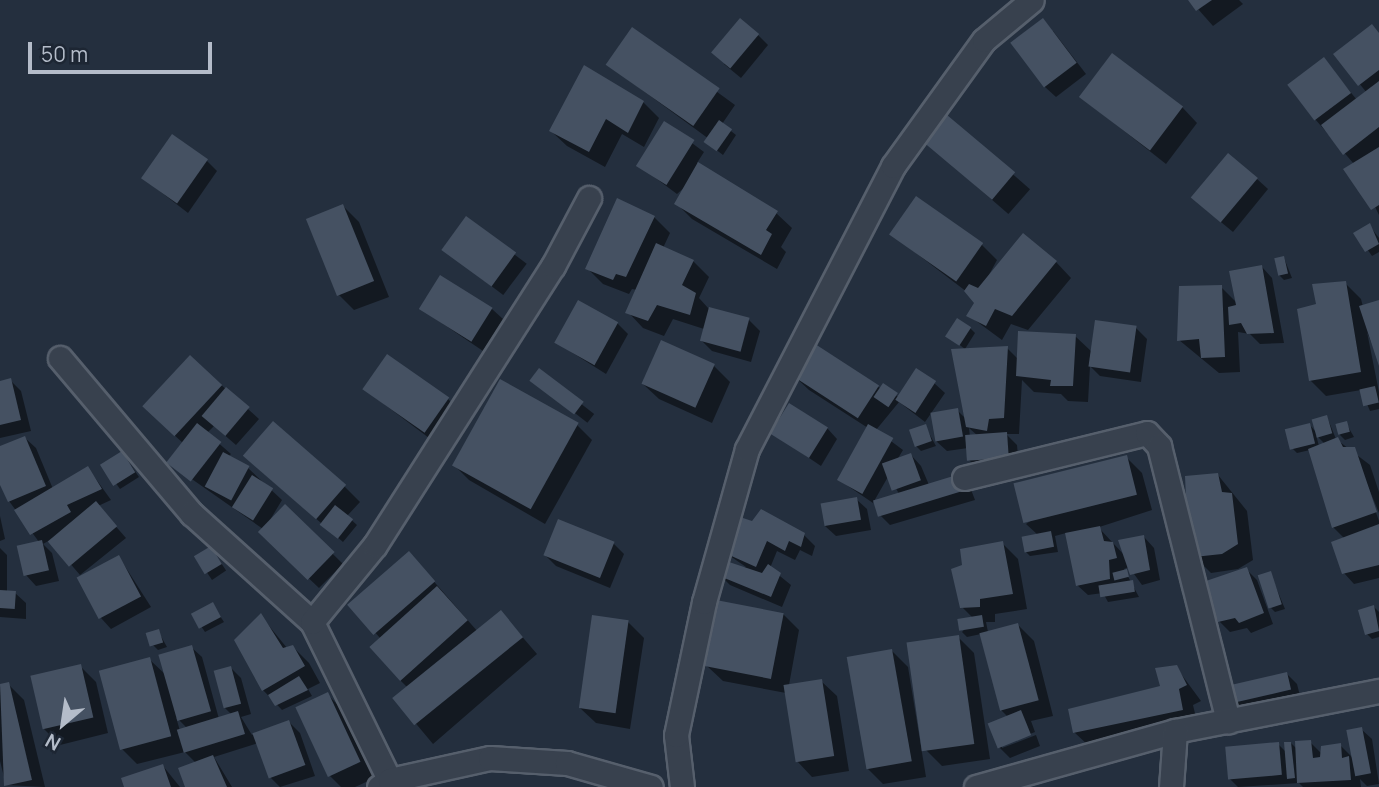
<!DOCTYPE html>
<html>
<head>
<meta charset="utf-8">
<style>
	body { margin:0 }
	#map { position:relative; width:1379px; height:787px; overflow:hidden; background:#242f3e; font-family:Manrope,sans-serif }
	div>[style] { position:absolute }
	.shadow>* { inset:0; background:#0007; transform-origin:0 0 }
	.building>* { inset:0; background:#455162; transform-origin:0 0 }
	.roads { filter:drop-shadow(2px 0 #565f6c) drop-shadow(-2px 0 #565f6c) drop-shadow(0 2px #565f6c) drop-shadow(0 -2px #565f6c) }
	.minor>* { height:23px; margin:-11.5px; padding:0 11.5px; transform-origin:11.5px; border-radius:11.5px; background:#38414e }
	span { translate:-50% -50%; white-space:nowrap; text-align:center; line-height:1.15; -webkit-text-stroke:5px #1d2633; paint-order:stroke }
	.north { position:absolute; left:28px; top:689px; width:70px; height:70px; -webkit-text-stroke:5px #1d2633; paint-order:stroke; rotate:209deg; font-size:19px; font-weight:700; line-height:28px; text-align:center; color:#b4bcc9 }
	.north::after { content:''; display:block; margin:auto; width:24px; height:32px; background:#b4bcc9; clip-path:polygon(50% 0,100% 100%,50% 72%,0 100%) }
	.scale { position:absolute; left:28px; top:42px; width:184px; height:32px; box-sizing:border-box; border:4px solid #b4bcc9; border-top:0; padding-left:9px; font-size:21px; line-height:24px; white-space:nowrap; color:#b4bcc9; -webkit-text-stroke:5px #1d2633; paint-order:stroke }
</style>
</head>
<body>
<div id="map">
	<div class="shadow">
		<i style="clip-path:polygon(1190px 0,1239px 0,1243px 4px,1213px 26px)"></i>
		<i style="clip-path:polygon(632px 30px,735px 105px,722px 124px,736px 135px,723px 155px,706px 142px,709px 139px,608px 65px)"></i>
		<i style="clip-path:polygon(1053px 31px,1086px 74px,1056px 97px,1045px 87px)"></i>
		<i style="clip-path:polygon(1379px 34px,1379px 215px,1354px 164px,1315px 119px,1324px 60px,1357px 100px,1367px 93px,1336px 55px)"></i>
		<i style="clip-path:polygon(758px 35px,768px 45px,741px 78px,724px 64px)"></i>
		<i style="clip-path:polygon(1081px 97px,1182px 107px,1197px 123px,1166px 164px)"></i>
		<i style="clip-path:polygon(643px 102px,659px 118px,644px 147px,622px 134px,605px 167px,567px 146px,551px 131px)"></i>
		<i style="left:947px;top:117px;width:110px;height:33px;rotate:41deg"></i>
		<i style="clip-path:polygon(665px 123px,704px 152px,697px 163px,776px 213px,792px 228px,781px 247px,786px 252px,777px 269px,692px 219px,676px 203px,687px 185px,677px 194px,638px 165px)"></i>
		<i style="clip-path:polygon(207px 161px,217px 171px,188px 213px,144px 179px)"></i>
		<i style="clip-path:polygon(1257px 179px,1268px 189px,1233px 232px,1204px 208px)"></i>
		<i style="clip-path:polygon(343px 206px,359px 222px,389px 297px,354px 310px,339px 295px)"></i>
		<i style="clip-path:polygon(654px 217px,670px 233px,663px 248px,693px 261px,709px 277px,699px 298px,709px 309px,749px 320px,760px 331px,751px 362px,712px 351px,701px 340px,704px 329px,673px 319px,664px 336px,643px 328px,628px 312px,637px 290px,632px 289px,629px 294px,603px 284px,587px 268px)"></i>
		<i style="left:466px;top:218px;width:76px;height:39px;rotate:37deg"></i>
		<i style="clip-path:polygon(1369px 225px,1379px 238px,1379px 252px,1372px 256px,1356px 233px)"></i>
		<i style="clip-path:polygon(891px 234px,982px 245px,997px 260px,984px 284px,1056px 262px,1071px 278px,1028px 330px,1011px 324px,1002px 340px,968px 315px,976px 302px,967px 292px)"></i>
		<i style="clip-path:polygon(1284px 258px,1292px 278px,1284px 280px,1279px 275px)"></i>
		<i style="clip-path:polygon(1262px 267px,1272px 278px,1284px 343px,1260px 344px,1250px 334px,1238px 332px,1240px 372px,1219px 373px,1179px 340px,1221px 287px,1238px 304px)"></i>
		<i style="clip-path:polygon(1345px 283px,1361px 299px,1363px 307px,1379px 302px,1379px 362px,1367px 332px,1379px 392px,1379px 409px,1370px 411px,1361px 390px,1326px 396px,1310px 380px,1318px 305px)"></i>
		<i style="clip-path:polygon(421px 309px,492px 309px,503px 319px,483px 351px)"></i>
		<i style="clip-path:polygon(617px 323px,628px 334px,606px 374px,557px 343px)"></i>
		<i style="clip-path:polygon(970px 328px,975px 333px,965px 349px,948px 336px)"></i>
		<i style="clip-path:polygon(evenodd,1136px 328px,1147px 339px,1141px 382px,1100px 376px,1090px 366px,1088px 402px,1068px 401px,1061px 394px,1034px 392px,1022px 380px,1019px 434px,1006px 434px,1017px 445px,1019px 468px,980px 471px,969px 460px,968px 448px,947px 451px,936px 441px,957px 410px,966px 419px,1007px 348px,1019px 360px,1075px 336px,1092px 352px,1136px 328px,969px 428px,978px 436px,970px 437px,969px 428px)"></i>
		<i style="clip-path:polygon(190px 357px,259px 419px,236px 445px,214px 426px,207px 433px,231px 454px,228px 457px,248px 468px,282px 500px,270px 520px,285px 507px,343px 564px,319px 588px,260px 532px,263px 529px,169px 463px,184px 444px,160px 422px)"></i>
		<i style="clip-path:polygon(714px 366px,730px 382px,712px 423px,659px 399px,643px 384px)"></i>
		<i style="left:539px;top:371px;width:70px;height:11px;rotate:38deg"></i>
		<i style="clip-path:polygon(793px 375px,878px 387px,899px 397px,934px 383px,945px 393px,925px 422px,899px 402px,876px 430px,903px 450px,897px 460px,911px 455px,921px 466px,929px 485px,970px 487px,975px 500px,890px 525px,879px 514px,899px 494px,889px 475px,873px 503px,839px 480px,868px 428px,809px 390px)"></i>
		<i style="clip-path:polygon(10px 380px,21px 391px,31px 431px,0 438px,0 383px)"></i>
		<i style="clip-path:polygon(364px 389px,448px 399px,464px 415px,441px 447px)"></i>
		<i style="clip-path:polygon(evenodd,1327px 417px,1336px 439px,1370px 465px,1379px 492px,1379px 513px,1358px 462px,1379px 521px,1379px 578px,1354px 584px,1344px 573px,1345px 539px,1333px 527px,1310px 450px,1297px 453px,1292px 448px,1310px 425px,1316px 432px,1327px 417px,1316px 435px,1325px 444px,1319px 446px,1316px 435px)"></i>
		<i style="clip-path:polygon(1346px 423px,1354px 437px,1345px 440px,1340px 435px)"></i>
		<i style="clip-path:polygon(577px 425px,592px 440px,545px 524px,469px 480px,453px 464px)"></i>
		<i style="clip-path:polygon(925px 426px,936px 446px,921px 451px,916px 446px)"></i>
		<i style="clip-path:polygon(827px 428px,837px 439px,821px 466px,772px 433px)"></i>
		<i style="clip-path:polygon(25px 438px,36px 448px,53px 489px,88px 468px,111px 500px,98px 506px,126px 538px,80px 575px,50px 540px,43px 544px,52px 553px,59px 581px,36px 586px,26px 575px,39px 542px,9px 501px,0 480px,0 448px)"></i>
		<i style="clip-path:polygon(1126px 457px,1142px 473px,1152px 510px,1090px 530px,1099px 528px,1126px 557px,1144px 537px,1154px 548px,1160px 580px,1142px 585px,1129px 567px,1124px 569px,1139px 597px,1108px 602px,1103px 593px,1088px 595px,1077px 585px,1066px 533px,1055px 536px,1058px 552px,1030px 556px,1025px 551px,1038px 535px,1026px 524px)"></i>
		<i style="clip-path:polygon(126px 458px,139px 477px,120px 489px,103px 465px)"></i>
		<i style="clip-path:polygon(261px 471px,344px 486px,360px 502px,347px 516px,357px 525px,343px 542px)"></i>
		<i style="clip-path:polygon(1218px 475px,1247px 511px,1253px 560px,1238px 569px,1211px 573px,1195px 557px,1188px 500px)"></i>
		<i style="clip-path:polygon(856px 499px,867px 509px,871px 530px,836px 536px,825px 526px)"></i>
		<i style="clip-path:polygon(0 516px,5px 539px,0 541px)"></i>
		<i style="clip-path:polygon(735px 517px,804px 535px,815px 546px,812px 556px,800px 550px,795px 560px,777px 551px,770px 568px,791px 585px,782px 607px,730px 585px,719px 574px,746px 567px,720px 549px)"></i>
		<i style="clip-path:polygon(613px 543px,624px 554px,610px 588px,556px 566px,545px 555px)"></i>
		<i style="clip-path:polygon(1002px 543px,1018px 559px,1027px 609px,995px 614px,995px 622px,986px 622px,988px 632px,1018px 625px,1034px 641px,1053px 716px,1031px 721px,1035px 732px,1002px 745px,1002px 748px,1036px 735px,1040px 746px,1010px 758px,999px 747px,1008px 717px,1000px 709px,981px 634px,967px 637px,962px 632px,974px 619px,962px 607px)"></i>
		<i style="clip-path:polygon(0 548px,7px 555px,7px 592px,15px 593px,26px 603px,26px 619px,0 617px)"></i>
		<i style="left:211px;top:548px;width:27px;height:17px;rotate:56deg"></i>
		<i style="clip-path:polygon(409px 553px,478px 632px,501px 612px,537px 654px,433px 744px,397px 701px,410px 690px,400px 680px,380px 638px,350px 604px)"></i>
		<i style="clip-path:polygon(119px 557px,151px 607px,111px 629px,101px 618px)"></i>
		<i style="clip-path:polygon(1246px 569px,1257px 580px,1273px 624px,1251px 633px,1247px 628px,1230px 632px,1219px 621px)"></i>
		<i style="clip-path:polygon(1270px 573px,1285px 609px,1275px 612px,1270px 607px)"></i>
		<i style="clip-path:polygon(212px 604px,224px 622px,205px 632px,193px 614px)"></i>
		<i style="clip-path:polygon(1374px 607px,1379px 612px,1379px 637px,1372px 639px,1367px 634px)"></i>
		<i style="clip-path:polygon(783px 614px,799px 630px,789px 685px,821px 681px,837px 696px,849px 771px,812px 777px,797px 761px,786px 693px,723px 681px,707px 666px)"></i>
		<i style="clip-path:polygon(261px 616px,287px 648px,293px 647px,309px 663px,320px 683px,308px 689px,312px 696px,282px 710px,263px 690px)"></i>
		<i style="clip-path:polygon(628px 622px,644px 638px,630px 729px,596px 723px,580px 708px)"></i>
		<i style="clip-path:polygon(158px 631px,167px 647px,158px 650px,153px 645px)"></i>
		<i style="clip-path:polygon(958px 637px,974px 653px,990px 759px,942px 766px,926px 750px)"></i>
		<i style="clip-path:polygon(evenodd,191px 647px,202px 657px,219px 719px,232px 715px,225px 708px,231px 668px,241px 678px,251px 714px,241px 717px,252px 735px,289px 722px,300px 733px,315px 776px,280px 787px,270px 777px,258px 743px,214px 757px,232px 787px,187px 787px,196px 763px,185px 752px,137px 764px,121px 748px,149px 659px,167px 676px,191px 647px,176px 717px,188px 729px,180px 731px,176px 717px)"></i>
		<i style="clip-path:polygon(892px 651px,908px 667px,926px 777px,883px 784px,867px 768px)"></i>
		<i style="clip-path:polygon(80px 666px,96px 682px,108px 733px,60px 745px,44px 729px)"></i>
		<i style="clip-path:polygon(1176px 667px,1201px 701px,1193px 705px,1198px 726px,1090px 747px,1074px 732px,1162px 687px)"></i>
		<i style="clip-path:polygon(1287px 674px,1297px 684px,1301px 700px,1242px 711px,1232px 701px)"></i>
		<i style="clip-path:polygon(8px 684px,24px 700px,45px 787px,6px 785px,0 761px,0 686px)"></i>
		<i style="clip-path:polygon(327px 694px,343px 710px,375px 778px,355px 787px,341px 787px,330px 776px)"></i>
		<i style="clip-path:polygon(1361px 729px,1372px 739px,1379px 784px,1367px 786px,1360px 779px,1361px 787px,1303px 787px,1299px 783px,1238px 787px,1229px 778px,1278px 744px,1286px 752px,1291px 743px,1297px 749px,1310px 742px,1322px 754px,1340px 745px,1353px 758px)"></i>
		<i style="clip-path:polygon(163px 766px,180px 787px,126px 787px)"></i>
	</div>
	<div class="building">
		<i style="clip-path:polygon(1188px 0,1212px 0,1196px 11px)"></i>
		<i style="left:740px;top:18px;width:25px;height:45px;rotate:40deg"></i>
		<i style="left:1043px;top:18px;width:56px;height:41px;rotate:53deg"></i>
		<i style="clip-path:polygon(1372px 24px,1379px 33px,1379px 70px,1358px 86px,1333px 54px)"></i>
		<i style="left:632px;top:27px;width:107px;height:46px;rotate:35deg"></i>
		<i style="left:1112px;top:53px;width:89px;height:55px;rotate:37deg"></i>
		<i style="left:1324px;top:57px;width:45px;height:46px;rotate:53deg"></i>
		<i style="clip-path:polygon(584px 65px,644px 101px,628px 133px,606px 119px,589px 152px,549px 131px)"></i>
		<i style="clip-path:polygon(1379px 81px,1379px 127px,1343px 155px,1321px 125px)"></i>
		<i style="left:947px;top:115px;width:89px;height:36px;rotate:40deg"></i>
		<i style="left:719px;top:120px;width:16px;height:27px;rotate:35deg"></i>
		<i style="left:664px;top:121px;width:36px;height:53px;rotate:32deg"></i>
		<i style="left:172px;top:134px;width:44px;height:54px;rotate:35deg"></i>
		<i style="clip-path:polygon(1379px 147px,1379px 205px,1371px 210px,1343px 169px)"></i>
		<i style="left:1228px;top:153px;width:39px;height:58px;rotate:40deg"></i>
		<i style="clip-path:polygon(698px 162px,778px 211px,766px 230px,772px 234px,761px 255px,674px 204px)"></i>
		<i style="left:916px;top:196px;width:82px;height:47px;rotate:35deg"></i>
		<i style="clip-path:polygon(617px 198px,655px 216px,626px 277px,616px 274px,613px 280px,585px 269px)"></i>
		<i style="left:343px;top:204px;width:83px;height:40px;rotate:68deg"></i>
		<i style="left:466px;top:216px;width:62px;height:42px;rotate:36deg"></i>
		<i style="clip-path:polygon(1370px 223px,1379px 244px,1365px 252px,1353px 233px)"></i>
		<i style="clip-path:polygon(1023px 233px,1057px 261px,1012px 316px,995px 309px,986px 326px,966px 316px,974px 303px,964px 291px,969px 284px,978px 288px)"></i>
		<i style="clip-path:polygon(656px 243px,694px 260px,682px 285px,696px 293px,690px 315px,657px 305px,648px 321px,625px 313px)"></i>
		<i style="left:1284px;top:256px;width:18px;height:10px;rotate:77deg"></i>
		<i style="clip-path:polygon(1262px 265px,1274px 333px,1247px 334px,1241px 323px,1229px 325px,1228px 307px,1236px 305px,1229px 271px)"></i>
		<i style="left:440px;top:275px;width:62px;height:40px;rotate:32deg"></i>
		<i style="clip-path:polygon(1346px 281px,1361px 372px,1309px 381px,1297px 309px,1316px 304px,1312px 284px)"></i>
		<i style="clip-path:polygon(1222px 285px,1225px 357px,1201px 358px,1199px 339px,1177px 341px,1179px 286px)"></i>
		<i style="left:578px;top:300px;width:46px;height:49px;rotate:29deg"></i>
		<i style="clip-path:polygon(1379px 300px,1379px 366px,1359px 306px)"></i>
		<i style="left:709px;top:307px;width:42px;height:35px;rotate:15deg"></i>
		<i style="left:957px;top:318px;width:17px;height:22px;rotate:33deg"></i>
		<i style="left:1095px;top:320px;width:42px;height:47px;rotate:8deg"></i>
		<i style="clip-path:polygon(1018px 331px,1076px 334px,1073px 386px,1050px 386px,1051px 380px,1016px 376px)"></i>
		<i style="left:661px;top:340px;width:59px;height:48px;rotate:24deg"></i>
		<i style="left:812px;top:342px;width:80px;height:39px;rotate:33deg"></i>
		<i style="clip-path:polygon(1008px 346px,1004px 418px,989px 419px,987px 431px,966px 427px,951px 349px)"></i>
		<i style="left:387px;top:354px;width:76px;height:43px;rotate:35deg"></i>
		<i style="left:190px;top:355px;width:44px;height:70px;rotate:43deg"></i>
		<i style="left:539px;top:368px;width:56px;height:16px;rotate:37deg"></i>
		<i style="left:916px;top:368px;width:24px;height:38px;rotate:33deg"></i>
		<i style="clip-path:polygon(11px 378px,21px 420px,0 425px,0 381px)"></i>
		<i style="left:500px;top:379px;width:90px;height:99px;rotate:29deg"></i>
		<i style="left:883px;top:383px;width:18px;height:17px;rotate:34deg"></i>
		<i style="left:1375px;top:386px;width:17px;height:16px;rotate:77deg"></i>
		<i style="left:226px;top:387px;width:31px;height:38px;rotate:40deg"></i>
		<i style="left:789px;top:403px;width:46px;height:36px;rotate:32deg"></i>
		<i style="left:958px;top:408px;width:29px;height:28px;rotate:80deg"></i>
		<i style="left:1327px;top:415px;width:19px;height:16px;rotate:74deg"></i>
		<i style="left:273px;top:421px;width:97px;height:46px;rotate:41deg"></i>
		<i style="left:1347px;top:421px;width:11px;height:12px;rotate:75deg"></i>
		<i style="left:197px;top:423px;width:31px;height:50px;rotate:38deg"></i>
		<i style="left:1310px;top:423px;width:21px;height:26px;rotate:76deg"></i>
		<i style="left:868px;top:424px;width:29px;height:64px;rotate:29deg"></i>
		<i style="left:926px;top:424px;width:18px;height:18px;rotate:71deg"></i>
		<i style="left:1007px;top:432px;width:26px;height:42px;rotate:86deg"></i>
		<i style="clip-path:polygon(25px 436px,46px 486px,8px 502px,0 485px,0 446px)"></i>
		<i style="clip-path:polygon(1338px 437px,1343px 447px,1355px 447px,1377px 512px,1332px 528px,1308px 449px)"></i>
		<i style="left:122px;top:451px;width:25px;height:26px;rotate:58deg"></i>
		<i style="left:223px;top:452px;width:30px;height:39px;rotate:28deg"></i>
		<i style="left:911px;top:453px;width:29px;height:31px;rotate:70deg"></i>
		<i style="left:1127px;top:455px;width:41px;height:117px;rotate:76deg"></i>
		<i style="clip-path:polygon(88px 466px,102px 489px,67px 505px,71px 512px,30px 535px,14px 510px)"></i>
		<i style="clip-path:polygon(1218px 473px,1222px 492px,1232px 493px,1238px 544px,1222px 554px,1194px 557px,1176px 498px,1186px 498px,1185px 476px)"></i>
		<i style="left:960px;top:474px;width:17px;height:91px;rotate:73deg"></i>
		<i style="left:252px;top:475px;width:25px;height:38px;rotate:32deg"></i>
		<i style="left:857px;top:497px;width:23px;height:37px;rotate:80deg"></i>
		<i style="left:96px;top:501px;width:33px;height:63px;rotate:50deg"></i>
		<i style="left:285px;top:504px;width:69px;height:39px;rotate:44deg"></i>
		<i style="left:335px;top:505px;width:23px;height:25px;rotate:38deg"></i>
		<i style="clip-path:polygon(761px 509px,805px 533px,801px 547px,789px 541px,785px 551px,767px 541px,756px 567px,718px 550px,734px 515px,752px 521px)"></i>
		<i style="left:558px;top:519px;width:61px;height:39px;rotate:22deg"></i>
		<i style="clip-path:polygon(1379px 524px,1379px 565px,1342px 574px,1331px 542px)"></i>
		<i style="clip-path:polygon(1100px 526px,1104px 541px,1113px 542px,1117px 558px,1109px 560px,1110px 579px,1076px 586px,1065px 533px)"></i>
		<i style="left:1051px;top:531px;width:16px;height:30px;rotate:79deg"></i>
		<i style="clip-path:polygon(1144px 535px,1150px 570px,1130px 575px,1118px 540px)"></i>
		<i style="left:42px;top:540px;width:31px;height:26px;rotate:77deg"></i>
		<i style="clip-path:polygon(1003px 541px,1013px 594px,980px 599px,980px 607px,960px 608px,951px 569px,962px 565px,960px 549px)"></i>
		<i style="left:211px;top:546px;width:21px;height:20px;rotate:59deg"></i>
		<i style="left:409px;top:551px;width:40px;height:82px;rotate:49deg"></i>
		<i style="left:119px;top:555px;width:47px;height:48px;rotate:62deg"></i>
		<i style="clip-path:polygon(723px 560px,762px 573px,768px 564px,781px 573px,771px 597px,717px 575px)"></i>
		<i style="clip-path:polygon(1247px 567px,1264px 613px,1239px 623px,1235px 618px,1218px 622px,1203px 582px)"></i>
		<i style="left:1127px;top:569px;width:8px;height:15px;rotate:76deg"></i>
		<i style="left:1271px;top:571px;width:35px;height:14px;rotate:72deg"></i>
		<i style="left:1133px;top:580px;width:12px;height:35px;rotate:81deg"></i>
		<i style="left:437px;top:586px;width:46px;height:91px;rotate:48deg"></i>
		<i style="left:0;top:590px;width:16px;height:18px;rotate:4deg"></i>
		<i style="left:716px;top:600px;width:69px;height:67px;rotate:11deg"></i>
		<i style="left:213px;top:602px;width:17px;height:25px;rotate:62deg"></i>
		<i style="clip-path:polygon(1374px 605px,1379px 631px,1365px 635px,1358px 610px)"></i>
		<i style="left:501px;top:610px;width:35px;height:140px;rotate:51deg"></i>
		<i style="clip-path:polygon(261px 613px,283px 648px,293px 645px,305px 666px,262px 691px,234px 640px)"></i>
		<i style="left:592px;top:615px;width:37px;height:94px;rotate:8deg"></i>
		<i style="left:982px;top:615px;width:12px;height:25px;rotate:81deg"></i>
		<i style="left:1018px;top:623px;width:80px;height:40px;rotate:75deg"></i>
		<i style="left:159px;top:629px;width:14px;height:14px;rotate:73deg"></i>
		<i style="left:959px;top:635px;width:110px;height:53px;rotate:82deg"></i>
		<i style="left:192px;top:645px;width:69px;height:35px;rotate:74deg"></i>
		<i style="left:892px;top:649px;width:114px;height:46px;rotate:80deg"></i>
		<i style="left:150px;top:657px;width:82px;height:53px;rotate:75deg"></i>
		<i style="left:81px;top:664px;width:55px;height:52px;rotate:77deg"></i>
		<i style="clip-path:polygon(1177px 665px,1187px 685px,1179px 689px,1183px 710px,1073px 733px,1068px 709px,1160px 686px,1155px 668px)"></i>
		<i style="left:231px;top:666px;width:39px;height:18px;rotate:75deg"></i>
		<i style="left:1287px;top:672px;width:18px;height:61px;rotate:77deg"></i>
		<i style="clip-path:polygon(299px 676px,308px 690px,275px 706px,268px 695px)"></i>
		<i style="left:822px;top:679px;width:78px;height:39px;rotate:81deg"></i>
		<i style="clip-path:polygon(9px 682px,32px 780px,4px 786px,0 684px)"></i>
		<i style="left:328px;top:692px;width:77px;height:36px;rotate:65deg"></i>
		<i style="left:1021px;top:710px;width:27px;height:36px;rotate:68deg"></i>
		<i style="left:238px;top:711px;width:24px;height:64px;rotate:73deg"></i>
		<i style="left:289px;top:720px;width:48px;height:39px;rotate:70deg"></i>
		<i style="left:1362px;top:727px;width:47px;height:16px;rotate:79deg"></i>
		<i style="clip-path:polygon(1311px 740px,1313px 758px,1320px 757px,1321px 746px,1341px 743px,1342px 758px,1349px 756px,1351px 780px,1297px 783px,1295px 741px)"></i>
		<i style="left:1279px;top:742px;width:33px;height:54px;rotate:85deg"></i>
		<i style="clip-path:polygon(1284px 742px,1291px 742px,1295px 778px,1287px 779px)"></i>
		<i style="clip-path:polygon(213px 755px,227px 787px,185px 787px,178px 768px)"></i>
		<i style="clip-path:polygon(163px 764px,171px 787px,124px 787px,121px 778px)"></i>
	</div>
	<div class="roads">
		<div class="minor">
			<i style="left:60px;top:358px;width:204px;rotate:49.8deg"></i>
			<i style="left:192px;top:514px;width:161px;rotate:42deg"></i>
			<i style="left:312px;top:622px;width:184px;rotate:63.9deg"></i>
			<i style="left:964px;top:478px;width:188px;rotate:-13.8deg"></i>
			<i style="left:1147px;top:433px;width:18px;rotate:47deg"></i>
			<i style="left:1159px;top:446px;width:284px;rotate:75.9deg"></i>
			<i style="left:312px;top:622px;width:99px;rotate:-50.7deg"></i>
			<i style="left:375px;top:545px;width:331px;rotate:-57.5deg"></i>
			<i style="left:553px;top:266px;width:77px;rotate:-62.1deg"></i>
			<i style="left:379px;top:787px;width:13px;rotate:-32deg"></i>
			<i style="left:390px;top:780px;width:102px;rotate:-12.4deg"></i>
			<i style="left:490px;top:758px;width:77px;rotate:3.7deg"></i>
			<i style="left:567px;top:763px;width:87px;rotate:15.9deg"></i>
			<i style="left:682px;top:787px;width:52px;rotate:-96.6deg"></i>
			<i style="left:676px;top:735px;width:136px;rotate:-78.1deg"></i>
			<i style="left:704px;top:602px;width:159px;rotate:-74.3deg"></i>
			<i style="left:747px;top:449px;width:318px;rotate:-62.7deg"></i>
			<i style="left:893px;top:166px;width:155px;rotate:-54.2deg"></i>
			<i style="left:984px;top:40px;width:62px;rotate:-39.8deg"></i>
			<i style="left:976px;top:787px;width:207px;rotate:-15.7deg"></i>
			<i style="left:1175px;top:731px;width:208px;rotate:-11.1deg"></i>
			<i style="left:1171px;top:787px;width:56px;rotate:-85.9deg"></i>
		</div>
	</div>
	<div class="north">N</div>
	<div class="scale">50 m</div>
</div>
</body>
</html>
